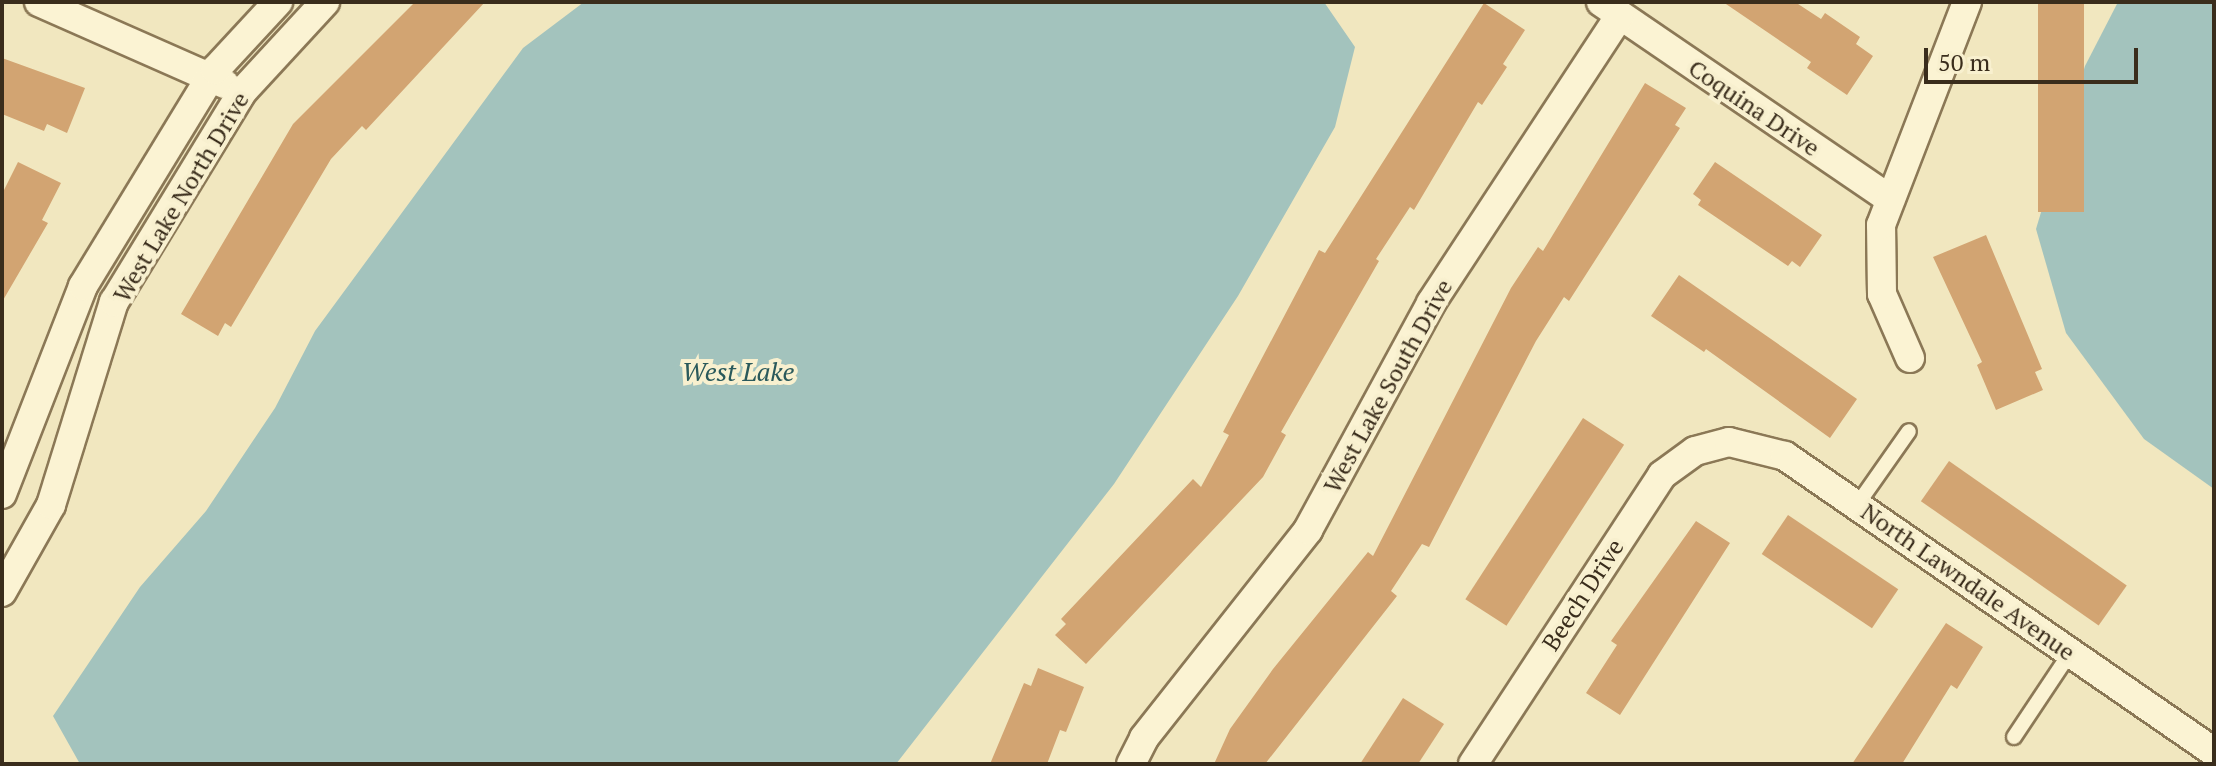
<!DOCTYPE html>
<html>
<head>
<meta charset="utf-8">
<style>
	body { margin:0 }
	#map { position:relative; width:2216px; height:766px; overflow:hidden; background:#f1e7bf; font-family:"PT Serif",serif }
	div>[style] { position:absolute }
	.water>* { inset:0; background:#a3c3bd }
	.building>* { inset:0; background:#d2a472; transform-origin:0 0 }
	.roads { filter:drop-shadow(2px 0 #8b7856) drop-shadow(-2px 0 #8b7856) drop-shadow(0 2px #8b7856) drop-shadow(0 -2px #8b7856) }
	.service>* { height:14px; margin:-7px; padding:0 7px; transform-origin:7px; border-radius:7px; background:#fbf3d3 }
	.minor>* { height:28px; margin:-14px; padding:0 14px; transform-origin:14px; border-radius:14px; background:#fbf3d3 }
	span { translate:-50% -50%; white-space:nowrap; text-align:center; line-height:1.15; -webkit-text-stroke:8px #f8f0cf; paint-order:stroke }
	.street-label { font-size:24px; color:#3a2d1c }
	.water-label { font-size:26px; color:#2a595b; font-style:italic }
	.frame { position:absolute; inset:0; border:4px solid #3a2d1c; pointer-events:none }
	.scale { position:absolute; left:1924px; top:48px; width:214px; height:36px; box-sizing:border-box; border:4px solid #3a2d1c; border-top:0; padding-left:10px; font-size:24px; line-height:28px; white-space:nowrap; color:#3a2d1c; -webkit-text-stroke:6px #f8f0cf; paint-order:stroke }
</style>
</head>
<body>
<div id="map">
	<div class="water">
		<i style="clip-path:polygon(584px 2px,1324px 2px,1355px 47px,1335px 127px,1238px 296px,1114px 484px,896px 764px,80px 764px,53px 716px,140px 587px,206px 511px,275px 408px,315px 331px,523px 48px)"></i>
		<i style="clip-path:polygon(2118px 2px,2214px 2px,2214px 489px,2144px 439px,2066px 333px,2036px 229px,2085px 66px)"></i>
	</div>
	<div class="building">
		<i style="clip-path:polygon(415px 2px,485px 2px,366px 130px,362px 126px,331px 159px,231px 327px,225px 323px,218px 336px,181px 314px,293px 124px)"></i>
		<i style="clip-path:polygon(1723px 2px,1795px 2px,1821px 19px,1825px 13px,1860px 37px,1856px 44px,1873px 56px,1847px 95px,1807px 68px,1811px 62px)"></i>
		<i style="left:2038px;top:2px;width:46px;height:210px"></i>
		<i style="clip-path:polygon(1484px 3px,1525px 30px,1503px 64px,1507px 67px,1482px 105px,1478px 102px,1414px 210px,1410px 207px,1376px 259px,1379px 261px,1281px 432px,1286px 435px,1263px 477px,1086px 664px,1055px 635px,1066px 624px,1061px 619px,1193px 479px,1201px 487px,1229px 435px,1223px 432px,1319px 250px,1325px 253px)"></i>
		<i style="clip-path:polygon(2px 58px,85px 88px,67px 133px,47px 124px,44px 131px,2px 114px)"></i>
		<i style="clip-path:polygon(1645px 83px,1686px 108px,1675px 125px,1680px 128px,1569px 301px,1564px 297px,1536px 341px,1429px 547px,1422px 544px,1391px 591px,1397px 596px,1265px 764px,1214px 764px,1230px 729px,1273px 669px,1368px 552px,1373px 556px,1511px 288px,1538px 247px,1543px 251px)"></i>
		<i style="clip-path:polygon(18px 162px,61px 183px,42px 220px,48px 223px,2px 302px,2px 194px)"></i>
		<i style="clip-path:polygon(1715px 162px,1822px 235px,1800px 267px,1792px 261px,1788px 266px,1698px 205px,1701px 200px,1693px 194px)"></i>
		<i style="clip-path:polygon(1986px 235px,2042px 369px,2035px 372px,2043px 390px,1996px 410px,1977px 365px,1982px 362px,1933px 257px)"></i>
		<i style="clip-path:polygon(1679px 275px,1857px 399px,1830px 438px,1706px 349px,1704px 352px,1651px 316px)"></i>
		<i style="left:1583px;top:418px;width:49px;height:216px;rotate:33deg"></i>
		<i style="left:1949px;top:461px;width:217px;height:49px;rotate:35deg"></i>
		<i style="left:1788px;top:515px;width:133px;height:47px;rotate:34deg"></i>
		<i style="clip-path:polygon(1696px 521px,1730px 543px,1620px 715px,1586px 693px,1617px 645px,1611px 641px)"></i>
		<i style="clip-path:polygon(1946px 623px,1983px 647px,1957px 689px,1951px 685px,1902px 764px,1852px 764px)"></i>
		<i style="clip-path:polygon(1038px 668px,1084px 687px,1066px 732px,1060px 730px,1047px 764px,990px 764px,1024px 683px,1031px 686px)"></i>
		<i style="clip-path:polygon(1403px 698px,1444px 724px,1418px 764px,1360px 764px)"></i>
	</div>
	<div class="roads">
		<div class="service">
			<i style="left:1857px;top:505px;width:90px;rotate:-54.9deg"></i>
			<i style="left:2014px;top:737px;width:101px;rotate:-56.3deg"></i>
		</div>
		<div class="minor">
			<i style="left:39px;top:2px;width:203px;rotate:23.8deg"></i>
			<i style="left:1601px;top:2px;width:350px;rotate:34.3deg"></i>
			<i style="left:1910px;top:358px;width:70px;rotate:-113.6deg"></i>
			<i style="left:1882px;top:294px;width:69px;rotate:-90.8deg"></i>
			<i style="left:1881px;top:225px;width:239px;rotate:-68.9deg"></i>
			<i style="left:2px;top:494px;width:223px;rotate:-68.7deg"></i>
			<i style="left:83px;top:286px;width:253px;rotate:-58.6deg"></i>
			<i style="left:215px;top:70px;width:93px;rotate:-47.2deg"></i>
			<i style="left:2px;top:592px;width:100px;rotate:-60.6deg"></i>
			<i style="left:51px;top:505px;width:213px;rotate:-72.8deg"></i>
			<i style="left:114px;top:302px;width:247px;rotate:-58.6deg"></i>
			<i style="left:243px;top:91px;width:121px;rotate:-47.3deg"></i>
			<i style="left:1131px;top:764px;width:29px;rotate:-63deg"></i>
			<i style="left:1144px;top:738px;width:265px;rotate:-51.7deg"></i>
			<i style="left:1308px;top:530px;width:258px;rotate:-61.5deg"></i>
			<i style="left:1431px;top:303px;width:342px;rotate:-56.7deg"></i>
			<i style="left:1473px;top:764px;width:345px;rotate:-56.8deg"></i>
			<i style="left:1662px;top:475px;width:41px;rotate:-36deg"></i>
			<i style="left:1695px;top:451px;width:35px;rotate:-15deg"></i>
			<i style="left:1729px;top:442px;width:58px;rotate:14deg"></i>
			<i style="left:1785px;top:456px;width:521px;rotate:34.6deg"></i>
		</div>
	</div>
	<div class="street-label">
		<span style="left:1754px;top:108px;rotate:34deg">Coquina Drive</span>
		<span style="left:181px;top:197px;rotate:-59deg">West Lake North Drive</span>
		<span style="left:1388px;top:386px;rotate:-61deg">West Lake South Drive</span>
		<span style="left:1968px;top:582px;rotate:35deg">North Lawndale Avenue</span>
		<span style="left:1583px;top:595px;rotate:-57deg">Beech Drive</span>
	</div>
	<div class="water-label">
		<span style="left:738px;top:372px">West Lake</span>
	</div>
	<div class="frame"></div>
	<div class="scale">50 m</div>
</div>
</body>
</html>
